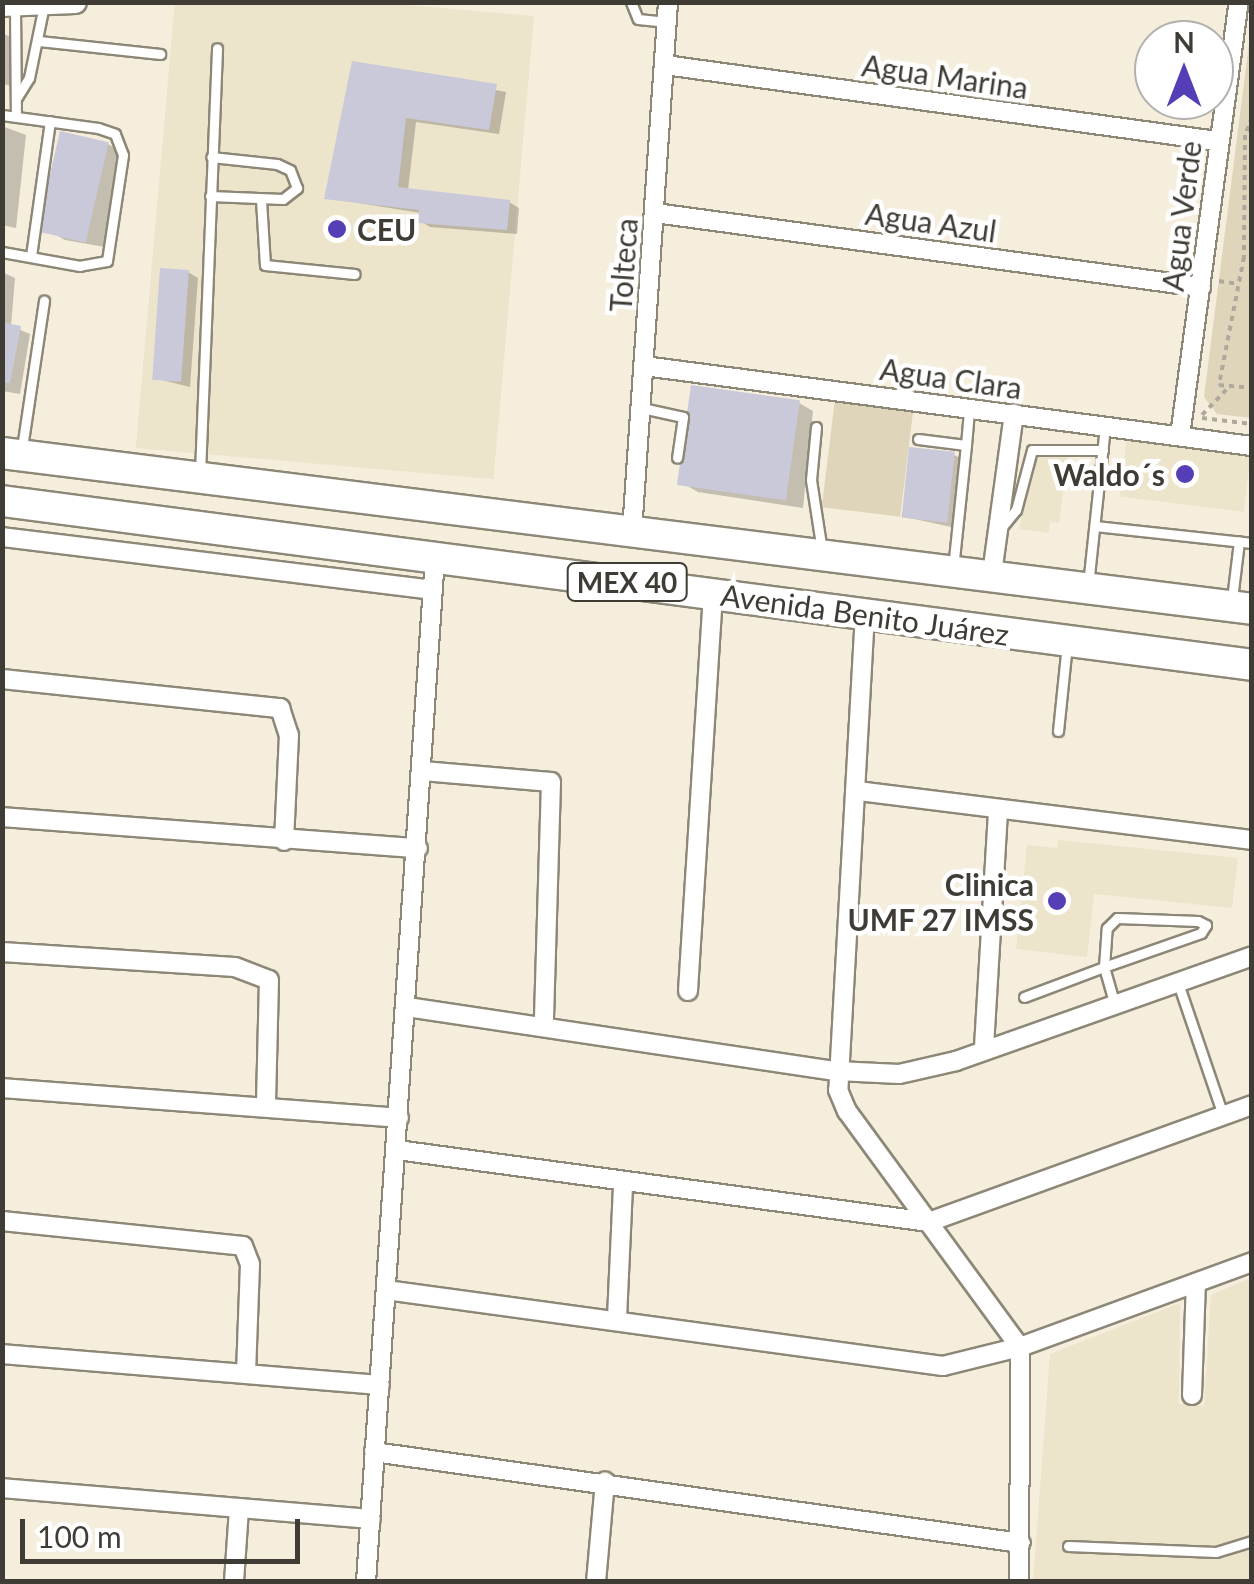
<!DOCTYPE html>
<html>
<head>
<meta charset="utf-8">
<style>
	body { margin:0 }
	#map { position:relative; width:1254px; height:1584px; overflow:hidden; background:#f5eedd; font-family:Lato,sans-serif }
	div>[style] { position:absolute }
	.built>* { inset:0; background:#ece4cb; transform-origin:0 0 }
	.green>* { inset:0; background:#dfd5ba; transform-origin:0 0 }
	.shadow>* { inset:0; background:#0003 }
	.building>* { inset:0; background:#c9c9da; transform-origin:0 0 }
	.path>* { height:4px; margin-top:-2px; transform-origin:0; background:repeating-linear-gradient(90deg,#afa99c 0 5px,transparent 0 10px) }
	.roads { filter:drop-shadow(2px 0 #8d8777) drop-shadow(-2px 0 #8d8777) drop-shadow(0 2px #8d8777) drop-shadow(0 -2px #8d8777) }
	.service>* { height:9px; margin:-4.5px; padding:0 4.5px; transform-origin:4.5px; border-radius:4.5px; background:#fff }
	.minor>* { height:18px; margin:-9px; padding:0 9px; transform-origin:9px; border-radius:9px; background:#fff }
	.tertiary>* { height:22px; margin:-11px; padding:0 11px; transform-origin:11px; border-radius:11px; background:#fff }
	.primary>* { height:30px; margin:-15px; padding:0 15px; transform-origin:15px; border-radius:15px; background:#fff }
	.dots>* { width:28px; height:28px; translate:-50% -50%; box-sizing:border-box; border:5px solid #fff; border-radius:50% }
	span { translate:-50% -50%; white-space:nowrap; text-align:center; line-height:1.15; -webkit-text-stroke:9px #fff; paint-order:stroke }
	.shield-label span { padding:2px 8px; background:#fff; border:2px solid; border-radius:8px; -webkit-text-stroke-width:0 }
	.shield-label { font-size:28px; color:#3f3c35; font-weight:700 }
	.street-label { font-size:30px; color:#3f3c35 }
	.poi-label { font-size:30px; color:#3f3c35; font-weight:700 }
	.left { translate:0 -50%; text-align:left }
	.right { translate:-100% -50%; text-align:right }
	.frame { position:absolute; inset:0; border:5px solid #3f3c35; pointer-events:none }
	.north { position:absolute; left:1134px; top:20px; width:100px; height:100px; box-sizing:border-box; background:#fff; border:2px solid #b2b1ae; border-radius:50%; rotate:0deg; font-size:28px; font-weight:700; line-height:40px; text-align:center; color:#3f3c35 }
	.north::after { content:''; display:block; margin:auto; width:35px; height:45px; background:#553eb6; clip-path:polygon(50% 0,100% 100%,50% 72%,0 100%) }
	.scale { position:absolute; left:20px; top:1519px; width:280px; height:45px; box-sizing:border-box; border:5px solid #3f3c35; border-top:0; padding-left:12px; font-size:30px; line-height:35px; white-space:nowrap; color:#3f3c35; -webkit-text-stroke:8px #fff; paint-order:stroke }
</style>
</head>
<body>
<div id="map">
	<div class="built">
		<i style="left:534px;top:16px;width:465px;height:359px;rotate:95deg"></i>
		<i style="left:1127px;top:437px;width:125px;height:60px;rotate:7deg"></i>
		<i style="clip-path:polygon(1035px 450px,1068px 454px,1059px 523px,1050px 522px,1049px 533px,1019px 529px)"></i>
		<i style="clip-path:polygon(1058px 840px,1238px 858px,1232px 908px,1094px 894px,1087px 957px,1016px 949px,1027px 845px,1057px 848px)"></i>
		<i style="clip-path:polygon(1251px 1278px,1251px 1581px,1033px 1582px,1050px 1354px,1180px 1303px,1179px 1404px,1204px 1406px,1211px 1295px)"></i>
	</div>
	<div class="green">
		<i style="clip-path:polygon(1251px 28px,1251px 418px,1217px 414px,1204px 397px)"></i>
		<i style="left:836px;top:391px;width:79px;height:117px;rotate:7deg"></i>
	</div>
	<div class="shadow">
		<i style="clip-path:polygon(2px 33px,15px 39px,11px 86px,2px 84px)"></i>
		<i style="clip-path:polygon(354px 64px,506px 92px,499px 134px,416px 122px,408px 190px,509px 202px,519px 208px,517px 234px,430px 227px,420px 221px,421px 213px,327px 198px)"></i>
		<i style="clip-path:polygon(2px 126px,26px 135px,16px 228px,2px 225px)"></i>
		<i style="clip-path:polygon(108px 144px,122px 152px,110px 248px,65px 240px,51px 232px)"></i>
		<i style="clip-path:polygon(2px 272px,15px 278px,11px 326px,30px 334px,20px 394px,2px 391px)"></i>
		<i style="clip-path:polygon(188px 272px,198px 278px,190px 387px,154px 378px)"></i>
		<i style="clip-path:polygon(799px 403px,813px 411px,803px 508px,698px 492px,684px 484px)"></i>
		<i style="clip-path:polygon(954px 455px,964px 460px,956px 528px,905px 517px)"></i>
	</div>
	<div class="building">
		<i style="clip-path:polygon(352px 61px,497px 84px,489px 130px,406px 118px,398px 187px,510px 200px,507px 230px,418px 223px,419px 210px,324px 199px)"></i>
		<i style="left:60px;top:131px;width:50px;height:103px;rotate:13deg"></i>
		<i style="left:160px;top:268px;width:29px;height:112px;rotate:4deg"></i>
		<i style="clip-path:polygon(2px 322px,21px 326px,10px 383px,2px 382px)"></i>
		<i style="left:691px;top:385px;width:110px;height:101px;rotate:8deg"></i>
		<i style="left:909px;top:447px;width:46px;height:71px;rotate:6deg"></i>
	</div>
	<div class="path">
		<i style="left:1252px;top:117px;width:19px;rotate:111deg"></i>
		<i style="left:1245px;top:135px;width:122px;rotate:90.5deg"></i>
		<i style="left:1244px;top:257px;width:130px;rotate:101.1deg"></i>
		<i style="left:1219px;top:385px;width:33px;rotate:5deg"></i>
		<i style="left:1219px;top:281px;width:20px;rotate:9deg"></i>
		<i style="left:1202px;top:415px;width:40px;rotate:-46deg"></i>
		<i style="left:1202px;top:418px;width:50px;rotate:6.8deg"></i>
	</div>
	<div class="roads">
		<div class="service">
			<i style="left:631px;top:2px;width:18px;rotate:68deg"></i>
			<i style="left:638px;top:19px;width:27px;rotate:6deg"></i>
			<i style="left:15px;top:7px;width:109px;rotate:89.5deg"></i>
			<i style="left:39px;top:41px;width:122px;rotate:6.1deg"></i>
			<i style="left:17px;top:97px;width:22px;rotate:-58deg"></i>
			<i style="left:29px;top:78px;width:75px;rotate:-78.4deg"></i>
			<i style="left:2px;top:115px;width:97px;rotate:7.7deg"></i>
			<i style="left:98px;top:128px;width:18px;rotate:19deg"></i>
			<i style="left:115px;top:134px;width:22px;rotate:69deg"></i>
			<i style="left:123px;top:155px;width:107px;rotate:98.6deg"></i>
			<i style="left:107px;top:261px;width:27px;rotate:170deg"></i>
			<i style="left:80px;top:266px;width:79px;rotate:-169.8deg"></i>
			<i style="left:210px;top:196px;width:73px;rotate:2.4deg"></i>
			<i style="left:283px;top:199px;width:18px;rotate:-38deg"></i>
			<i style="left:297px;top:188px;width:19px;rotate:-111deg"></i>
			<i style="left:290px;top:170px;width:14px;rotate:-155deg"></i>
			<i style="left:277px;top:164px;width:66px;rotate:-173.9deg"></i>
			<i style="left:261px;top:200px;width:65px;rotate:86.5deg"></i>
			<i style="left:265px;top:265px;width:90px;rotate:5.7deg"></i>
			<i style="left:31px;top:256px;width:136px;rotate:-82deg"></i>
			<i style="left:642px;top:408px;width:42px;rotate:12.4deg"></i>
			<i style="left:683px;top:417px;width:41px;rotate:98.3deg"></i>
			<i style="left:816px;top:427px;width:53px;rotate:95.4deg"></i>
			<i style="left:811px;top:480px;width:72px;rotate:81.2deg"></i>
			<i style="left:918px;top:439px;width:48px;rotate:7.1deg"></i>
			<i style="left:966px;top:445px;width:125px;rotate:96deg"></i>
			<i style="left:966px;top:445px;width:37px;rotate:-85deg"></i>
			<i style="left:22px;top:448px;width:149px;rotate:-81.5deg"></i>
			<i style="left:200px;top:473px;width:425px;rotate:-87.7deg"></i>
			<i style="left:1095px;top:526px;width:158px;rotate:6.2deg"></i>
			<i style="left:1002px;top:527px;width:22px;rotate:-51deg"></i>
			<i style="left:1016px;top:510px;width:62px;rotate:-75.1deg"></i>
			<i style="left:1032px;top:450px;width:71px"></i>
			<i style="left:1088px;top:585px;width:159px;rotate:-83.9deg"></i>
			<i style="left:1232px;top:599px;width:58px;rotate:-83.1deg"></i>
			<i style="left:1058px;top:731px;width:87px;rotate:-84.1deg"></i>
			<i style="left:1117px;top:918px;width:81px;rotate:2.1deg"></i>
			<i style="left:1198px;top:921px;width:9px;rotate:27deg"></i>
			<i style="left:1206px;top:925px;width:9px;rotate:122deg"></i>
			<i style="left:1201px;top:933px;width:103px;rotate:160.7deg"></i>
			<i style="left:1104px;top:967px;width:39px;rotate:-86deg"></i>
			<i style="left:1107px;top:928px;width:14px;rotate:-45deg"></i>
			<i style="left:1178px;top:983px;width:139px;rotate:71.2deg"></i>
			<i style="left:1024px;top:997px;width:85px;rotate:-20.6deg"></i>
			<i style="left:1104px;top:967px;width:36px;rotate:74deg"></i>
			<i style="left:1068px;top:1546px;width:148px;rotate:2.3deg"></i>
			<i style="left:1216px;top:1552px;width:38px;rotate:-17deg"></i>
		</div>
		<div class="minor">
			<i style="left:665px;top:65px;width:557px;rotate:7.84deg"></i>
			<i style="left:655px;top:213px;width:551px;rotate:7.72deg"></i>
			<i style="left:644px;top:366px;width:613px;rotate:7.5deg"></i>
			<i style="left:1180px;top:436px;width:438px;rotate:-82.3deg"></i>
			<i style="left:632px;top:532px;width:531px;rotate:-86.11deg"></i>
			<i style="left:2px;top:537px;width:434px;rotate:7deg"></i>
			<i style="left:991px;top:581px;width:169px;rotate:-82.2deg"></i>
			<i style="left:865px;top:613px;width:478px;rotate:93.2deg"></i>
			<i style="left:838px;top:1090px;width:23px;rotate:67deg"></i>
			<i style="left:847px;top:1111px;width:293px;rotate:53.8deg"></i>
			<i style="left:1020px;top:1347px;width:235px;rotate:90.2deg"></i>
			<i style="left:2px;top:679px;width:280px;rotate:6deg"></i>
			<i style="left:280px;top:708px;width:28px;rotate:72deg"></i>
			<i style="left:289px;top:735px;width:106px;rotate:92.7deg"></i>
			<i style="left:423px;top:771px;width:128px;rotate:4.9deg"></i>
			<i style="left:551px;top:782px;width:242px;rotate:91.7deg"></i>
			<i style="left:858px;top:791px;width:397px;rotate:7.1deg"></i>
			<i style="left:2px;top:817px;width:417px;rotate:4.3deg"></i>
			<i style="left:2px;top:952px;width:233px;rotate:3.7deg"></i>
			<i style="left:235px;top:967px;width:36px;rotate:21deg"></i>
			<i style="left:269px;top:980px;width:127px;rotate:91.4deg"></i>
			<i style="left:688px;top:991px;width:399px;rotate:-86.4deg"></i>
			<i style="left:407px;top:1007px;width:435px;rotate:8.5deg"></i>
			<i style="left:837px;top:1071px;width:62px;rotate:2.8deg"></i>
			<i style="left:899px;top:1074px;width:58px;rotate:-12.8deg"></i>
			<i style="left:956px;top:1061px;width:314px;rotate:-19.5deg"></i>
			<i style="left:984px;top:1047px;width:238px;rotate:-86.6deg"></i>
			<i style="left:2px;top:1088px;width:398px;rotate:4.3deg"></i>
			<i style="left:397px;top:1150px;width:537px;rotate:7.71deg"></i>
			<i style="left:929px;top:1222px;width:344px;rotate:-19.9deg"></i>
			<i style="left:2px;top:1221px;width:242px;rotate:5.9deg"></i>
			<i style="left:243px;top:1246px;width:19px;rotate:69deg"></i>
			<i style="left:250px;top:1264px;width:110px;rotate:92.1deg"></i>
			<i style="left:386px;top:1290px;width:562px;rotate:7.77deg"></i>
			<i style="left:943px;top:1366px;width:79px;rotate:-13.9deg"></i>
			<i style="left:1020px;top:1347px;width:247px;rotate:-20.1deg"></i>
			<i style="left:617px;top:1318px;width:133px;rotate:-87.4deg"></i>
			<i style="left:2px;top:1354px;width:379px;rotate:4.7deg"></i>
			<i style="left:1192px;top:1395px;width:112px;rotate:-88deg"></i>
			<i style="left:374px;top:1452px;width:653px;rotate:8.01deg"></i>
			<i style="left:2px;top:1488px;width:370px;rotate:4.8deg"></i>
			<i style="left:234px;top:1582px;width:74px;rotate:-86.1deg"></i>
			<i style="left:366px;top:1582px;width:1028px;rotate:-86.15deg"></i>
			<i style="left:596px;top:1582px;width:101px;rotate:-84.9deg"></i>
		</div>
		<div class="tertiary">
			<i style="left:2px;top:5px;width:73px;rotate:-2.4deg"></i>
		</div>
		<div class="primary">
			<i style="left:2px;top:453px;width:1260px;rotate:7.11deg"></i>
			<i style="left:2px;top:501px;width:1261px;rotate:7.47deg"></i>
		</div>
	</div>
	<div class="dots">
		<i style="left:337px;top:229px;background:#553eb6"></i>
		<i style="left:1185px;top:474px;background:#553eb6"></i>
		<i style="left:1057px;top:901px;background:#553eb6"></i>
	</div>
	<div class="shield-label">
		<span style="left:627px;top:582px">MEX 40</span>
	</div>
	<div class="street-label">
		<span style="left:945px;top:76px;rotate:8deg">Agua Marina</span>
		<span style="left:1181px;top:216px;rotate:-83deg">Agua Verde</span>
		<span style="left:931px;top:222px;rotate:8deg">Agua Azul</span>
		<span style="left:623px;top:265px;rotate:-86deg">Tolteca</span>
		<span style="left:951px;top:378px;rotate:8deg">Agua Clara</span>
		<span style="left:865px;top:614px;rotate:8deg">Avenida Benito Juárez</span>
	</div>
	<div class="poi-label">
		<span class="left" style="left:357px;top:229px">CEU</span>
		<span class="right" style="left:1165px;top:474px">Waldo´s</span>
		<span class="right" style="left:1034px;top:901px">Clinica<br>UMF 27 IMSS</span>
	</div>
	<div class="frame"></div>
	<div class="north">N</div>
	<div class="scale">100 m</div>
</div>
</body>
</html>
